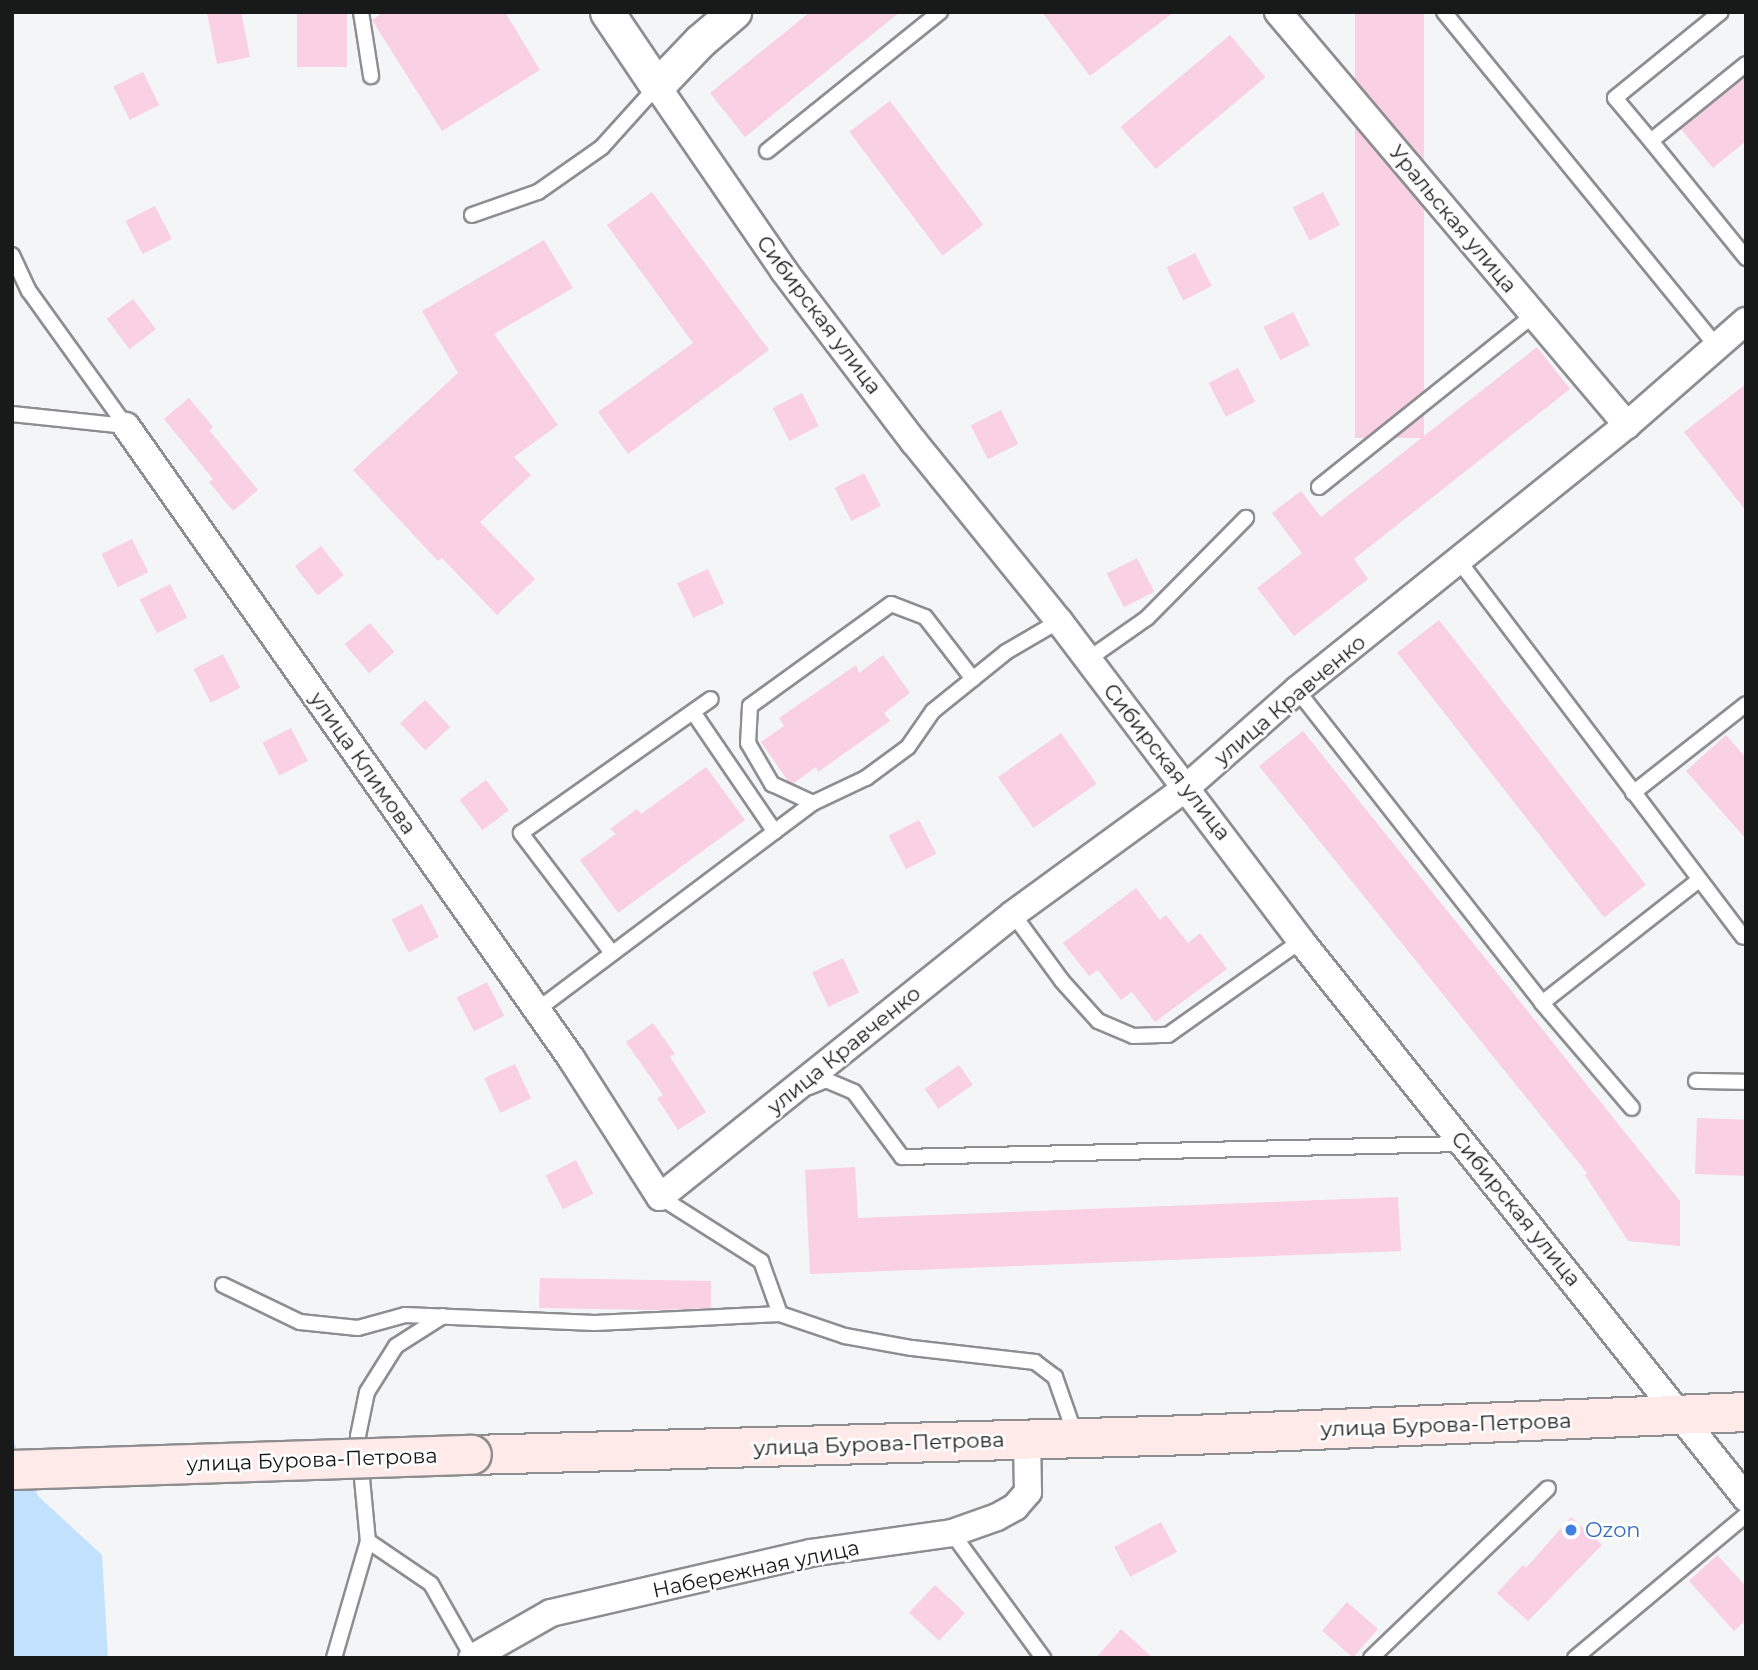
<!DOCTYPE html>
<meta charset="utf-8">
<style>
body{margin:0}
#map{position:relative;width:1758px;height:1670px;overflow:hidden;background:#f4f5f7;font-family:Montserrat,sans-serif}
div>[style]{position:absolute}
.water>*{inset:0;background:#c1e1fd}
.building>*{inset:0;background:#f9d0e4;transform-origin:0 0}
.roads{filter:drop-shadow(2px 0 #8e8e91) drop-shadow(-2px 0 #8e8e91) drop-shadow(0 2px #8e8e91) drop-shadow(0 -2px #8e8e91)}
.service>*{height:14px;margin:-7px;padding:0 7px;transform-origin:7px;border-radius:7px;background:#fff}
.minor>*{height:26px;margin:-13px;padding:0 13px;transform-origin:13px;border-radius:13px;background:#fff}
.tertiary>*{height:33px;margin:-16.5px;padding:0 16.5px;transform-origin:16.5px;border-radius:16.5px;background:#fff}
.secondary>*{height:38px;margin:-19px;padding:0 19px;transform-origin:19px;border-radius:19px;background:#feeae9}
.bridges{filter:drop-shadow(2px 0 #8e8e91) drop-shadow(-2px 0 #8e8e91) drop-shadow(0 2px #8e8e91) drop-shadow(0 -2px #8e8e91)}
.secondary-bridge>*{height:38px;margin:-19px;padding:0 19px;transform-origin:19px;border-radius:19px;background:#feeae9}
.dots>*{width:19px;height:19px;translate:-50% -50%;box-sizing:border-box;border:4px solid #fff;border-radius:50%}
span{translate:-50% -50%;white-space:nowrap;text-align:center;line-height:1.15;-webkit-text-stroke:5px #fff;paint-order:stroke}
.street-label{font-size:21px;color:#181919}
.shop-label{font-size:21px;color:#366cbe}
.left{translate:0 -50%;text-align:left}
.frame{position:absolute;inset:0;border:14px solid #181919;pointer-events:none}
</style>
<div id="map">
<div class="water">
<div style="clip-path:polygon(12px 1438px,38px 1496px,102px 1555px,108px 1658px,12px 1658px)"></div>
</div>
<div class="building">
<div style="clip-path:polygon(207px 12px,241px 12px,250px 57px,217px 64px)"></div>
<div style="left:297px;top:12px;width:50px;height:55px"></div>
<div style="clip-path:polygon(384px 12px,505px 12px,540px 70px,442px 131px,372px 20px)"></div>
<div style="clip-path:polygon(810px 12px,900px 12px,745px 137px,710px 93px)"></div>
<div style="clip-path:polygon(1042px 12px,1174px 12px,1090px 76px)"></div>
<div style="left:1355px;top:12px;width:69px;height:426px"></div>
<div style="left:1230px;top:35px;width:55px;height:143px;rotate:50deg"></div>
<div style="left:143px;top:72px;width:37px;height:33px;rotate:64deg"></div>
<div style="clip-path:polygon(1746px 77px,1746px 141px,1713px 168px,1681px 129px)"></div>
<div style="left:890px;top:101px;width:155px;height:51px;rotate:53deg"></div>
<div style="clip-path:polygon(652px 192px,769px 350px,628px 454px,598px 412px,693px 343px,607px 225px)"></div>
<div style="left:1323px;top:192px;width:37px;height:34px;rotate:63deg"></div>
<div style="left:155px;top:206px;width:37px;height:33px;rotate:63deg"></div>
<div style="clip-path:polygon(544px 240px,573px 288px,494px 334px,558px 425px,514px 457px,531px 475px,480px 522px,535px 579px,497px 615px,442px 558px,438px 561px,353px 470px,458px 373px,422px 311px)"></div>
<div style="left:1195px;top:253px;width:37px;height:32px;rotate:63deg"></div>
<div style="left:133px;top:299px;width:38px;height:33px;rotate:53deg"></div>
<div style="left:1293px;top:312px;width:37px;height:33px;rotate:63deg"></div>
<div style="clip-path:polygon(1537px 347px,1570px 389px,1354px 559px,1368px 579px,1294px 636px,1257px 588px,1302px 553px,1272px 513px,1301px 491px,1321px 517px)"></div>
<div style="left:1238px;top:368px;width:38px;height:33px;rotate:63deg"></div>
<div style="clip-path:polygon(1746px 384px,1746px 511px,1684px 432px)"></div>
<div style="left:802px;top:393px;width:37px;height:33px;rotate:63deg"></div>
<div style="clip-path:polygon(189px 398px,213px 427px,209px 430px,258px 490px,233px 511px,209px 482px,213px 479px,164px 419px)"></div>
<div style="left:1001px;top:410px;width:38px;height:34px;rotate:63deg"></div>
<div style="left:864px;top:473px;width:37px;height:33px;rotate:63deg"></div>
<div style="left:132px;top:539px;width:37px;height:34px;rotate:64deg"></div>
<div style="left:321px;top:546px;width:37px;height:33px;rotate:52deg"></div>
<div style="left:1137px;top:558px;width:38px;height:34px;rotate:63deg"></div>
<div style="left:708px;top:569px;width:38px;height:34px;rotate:65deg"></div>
<div style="left:170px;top:584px;width:38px;height:34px;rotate:63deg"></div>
<div style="left:1439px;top:620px;width:336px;height:53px;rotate:52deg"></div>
<div style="left:370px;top:623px;width:38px;height:33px;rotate:50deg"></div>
<div style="left:223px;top:654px;width:38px;height:33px;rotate:63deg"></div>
<div style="clip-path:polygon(883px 655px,910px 693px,884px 713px,890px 721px,818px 772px,816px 767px,794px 783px,788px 781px,761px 742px,784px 726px,779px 718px,856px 665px,859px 673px)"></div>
<div style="left:425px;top:700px;width:37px;height:34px;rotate:47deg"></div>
<div style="left:291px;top:728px;width:37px;height:32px;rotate:63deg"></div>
<div style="clip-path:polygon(1303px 731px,1680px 1201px,1680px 1246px,1628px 1241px,1585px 1175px,1587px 1173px,1259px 766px)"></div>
<div style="left:1061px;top:733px;width:62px;height:77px;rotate:55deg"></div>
<div style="clip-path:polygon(1726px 735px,1746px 758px,1746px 839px,1686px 771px)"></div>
<div style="clip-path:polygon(706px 767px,745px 820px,618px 913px,580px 860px,616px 834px,610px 829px,637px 809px,641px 814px)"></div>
<div style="left:486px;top:780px;width:38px;height:33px;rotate:53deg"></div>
<div style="left:919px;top:820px;width:38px;height:34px;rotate:63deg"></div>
<div style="clip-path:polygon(1136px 888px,1160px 920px,1166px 915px,1188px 943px,1200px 933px,1227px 969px,1155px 1022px,1132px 992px,1121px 1000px,1098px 970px,1089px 976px,1063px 943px)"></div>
<div style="left:422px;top:904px;width:37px;height:34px;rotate:63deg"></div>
<div style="left:843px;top:958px;width:38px;height:34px;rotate:65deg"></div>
<div style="left:487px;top:982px;width:38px;height:34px;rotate:63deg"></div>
<div style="clip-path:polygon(653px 1023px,675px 1054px,670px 1057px,706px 1112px,678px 1130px,657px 1098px,663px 1095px,626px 1042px)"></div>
<div style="left:515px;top:1064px;width:38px;height:34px;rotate:65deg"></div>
<div style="left:959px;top:1065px;width:24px;height:42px;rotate:55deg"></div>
<div style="left:1697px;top:1118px;width:49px;height:56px;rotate:2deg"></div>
<div style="left:576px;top:1160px;width:38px;height:34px;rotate:63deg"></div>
<div style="clip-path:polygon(855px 1167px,858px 1218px,1398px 1197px,1401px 1251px,810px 1274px,805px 1170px)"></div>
<div style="clip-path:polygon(540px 1278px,711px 1281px,711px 1308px,656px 1310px,539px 1308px)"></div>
<div style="clip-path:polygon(1571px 1517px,1602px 1545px,1528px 1621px,1497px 1593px,1523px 1565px,1526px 1568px)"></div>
<div style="left:1161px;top:1522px;width:34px;height:53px;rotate:62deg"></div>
<div style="clip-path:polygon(1717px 1555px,1746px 1586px,1746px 1620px,1734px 1631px,1689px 1581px)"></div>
<div style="left:935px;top:1585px;width:41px;height:38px;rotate:43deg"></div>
<div style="left:1347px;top:1602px;width:41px;height:38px;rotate:41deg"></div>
<div style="clip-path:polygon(1121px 1629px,1153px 1658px,1096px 1658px)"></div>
</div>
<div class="roads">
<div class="service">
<div style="left:361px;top:12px;width:65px;rotate:81.1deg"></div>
<div style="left:1444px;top:12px;width:431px;rotate:50.8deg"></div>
<div style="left:1746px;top:64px;width:122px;rotate:141deg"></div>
<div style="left:1651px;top:141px;width:151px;rotate:50.9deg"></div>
<div style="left:1651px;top:141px;width:56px;rotate:-129.9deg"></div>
<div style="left:1615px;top:98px;width:136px;rotate:-39.1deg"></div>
<div style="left:767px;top:151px;width:222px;rotate:-38.8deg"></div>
<div style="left:472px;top:215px;width:70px;rotate:-19.2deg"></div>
<div style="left:538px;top:192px;width:78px;rotate:-35.1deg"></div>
<div style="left:602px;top:147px;width:82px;rotate:-48deg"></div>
<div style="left:12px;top:255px;width:40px;rotate:65deg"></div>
<div style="left:29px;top:291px;width:166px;rotate:54.3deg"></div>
<div style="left:12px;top:414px;width:115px;rotate:6deg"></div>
<div style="left:1319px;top:487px;width:275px;rotate:-38.7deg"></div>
<div style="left:1459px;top:561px;width:471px;rotate:52.9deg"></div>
<div style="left:1087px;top:660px;width:73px;rotate:-35deg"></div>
<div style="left:1147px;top:618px;width:141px;rotate:-45.3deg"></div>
<div style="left:973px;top:679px;width:78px;rotate:-127.7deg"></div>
<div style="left:925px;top:617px;width:36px;rotate:-159deg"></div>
<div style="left:891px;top:604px;width:174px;rotate:144.1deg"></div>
<div style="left:750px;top:706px;width:37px;rotate:93deg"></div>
<div style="left:748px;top:743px;width:48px;rotate:59.7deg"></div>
<div style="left:772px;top:784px;width:45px;rotate:24.9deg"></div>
<div style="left:813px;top:803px;width:59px;rotate:-25.3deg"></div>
<div style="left:866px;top:778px;width:52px;rotate:-36.4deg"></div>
<div style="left:908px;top:747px;width:44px;rotate:-55.2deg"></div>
<div style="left:933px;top:711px;width:94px;rotate:-38.9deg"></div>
<div style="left:1006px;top:652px;width:61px;rotate:-30.3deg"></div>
<div style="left:1297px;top:690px;width:397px;rotate:51.9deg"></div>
<div style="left:1542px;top:1003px;width:199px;rotate:-38.1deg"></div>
<div style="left:693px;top:712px;width:145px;rotate:55.7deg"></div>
<div style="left:1633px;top:793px;width:144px;rotate:-38.2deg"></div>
<div style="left:1013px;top:914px;width:83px;rotate:53.8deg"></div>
<div style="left:1062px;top:981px;width:54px;rotate:48deg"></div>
<div style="left:1098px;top:1021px;width:38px;rotate:23deg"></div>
<div style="left:1133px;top:1036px;width:35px;rotate:-2deg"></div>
<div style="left:1168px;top:1035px;width:163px;rotate:-35.3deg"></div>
<div style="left:612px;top:953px;width:151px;rotate:-127.2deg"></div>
<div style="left:521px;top:833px;width:232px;rotate:-35.2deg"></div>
<div style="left:1542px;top:1003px;width:138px;rotate:49.4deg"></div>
<div style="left:537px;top:1010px;width:345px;rotate:-36.9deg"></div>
<div style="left:1696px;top:1081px;width:50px;rotate:1.1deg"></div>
<div style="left:809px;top:1087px;width:18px;rotate:-22deg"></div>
<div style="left:826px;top:1080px;width:30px;rotate:23deg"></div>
<div style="left:854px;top:1092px;width:81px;rotate:53.6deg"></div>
<div style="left:902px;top:1157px;width:562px;rotate:-1.33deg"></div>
<div style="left:660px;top:1197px;width:120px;rotate:32.4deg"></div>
<div style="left:761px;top:1261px;width:56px;rotate:70.3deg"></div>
<div style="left:780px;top:1314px;width:69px;rotate:18.7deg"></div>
<div style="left:845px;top:1336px;width:68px;rotate:10.2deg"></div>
<div style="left:912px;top:1348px;width:124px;rotate:6.5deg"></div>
<div style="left:1035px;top:1362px;width:25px;rotate:37deg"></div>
<div style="left:1055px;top:1377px;width:64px;rotate:70.7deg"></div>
<div style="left:223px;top:1285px;width:85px;rotate:25.7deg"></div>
<div style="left:300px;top:1322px;width:58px;rotate:5.9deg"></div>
<div style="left:358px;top:1328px;width:49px;rotate:-15.5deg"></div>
<div style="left:405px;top:1315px;width:190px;rotate:2.4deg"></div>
<div style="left:595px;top:1323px;width:185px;rotate:-2.8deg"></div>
<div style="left:443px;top:1316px;width:56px;rotate:147.4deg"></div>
<div style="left:396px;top:1346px;width:54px;rotate:122.2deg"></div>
<div style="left:367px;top:1392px;width:45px;rotate:101.6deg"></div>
<div style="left:358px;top:1436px;width:105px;rotate:84.6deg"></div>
<div style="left:368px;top:1541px;width:76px;rotate:34.3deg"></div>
<div style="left:431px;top:1584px;width:85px;rotate:60.4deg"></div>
<div style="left:952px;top:1533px;width:155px;rotate:53.9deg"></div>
<div style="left:334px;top:1658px;width:122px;rotate:-73.8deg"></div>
<div style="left:1371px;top:1658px;width:245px;rotate:-43.8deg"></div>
<div style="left:1575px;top:1658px;width:223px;rotate:-39.9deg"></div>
</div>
<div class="minor">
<div style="left:1278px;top:12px;width:541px;rotate:49.8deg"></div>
<div style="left:657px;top:86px;width:224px;rotate:55.5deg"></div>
<div style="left:784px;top:271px;width:215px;rotate:52.8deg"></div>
<div style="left:914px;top:442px;width:230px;rotate:51deg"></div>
<div style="left:1059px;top:621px;width:401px;rotate:52.9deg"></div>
<div style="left:1301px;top:941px;width:713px;rotate:51.38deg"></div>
<div style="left:126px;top:426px;width:773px;rotate:54.85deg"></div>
<div style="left:571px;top:1058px;width:165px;rotate:57.4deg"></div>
<div style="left:660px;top:1197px;width:452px;rotate:-38.7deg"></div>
<div style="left:1013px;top:914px;width:215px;rotate:-36.1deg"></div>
<div style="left:1187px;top:787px;width:147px;rotate:-41.4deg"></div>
<div style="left:1297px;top:690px;width:423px;rotate:-38.8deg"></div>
<div style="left:1627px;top:425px;width:158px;rotate:-41.2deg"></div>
<div style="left:472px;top:1658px;width:91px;rotate:-29.7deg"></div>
<div style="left:551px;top:1613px;width:266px;rotate:-13deg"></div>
<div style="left:810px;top:1553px;width:143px;rotate:-8deg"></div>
<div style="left:952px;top:1533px;width:48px;rotate:-19.6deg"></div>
<div style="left:997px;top:1517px;width:21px;rotate:-29deg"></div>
<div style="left:1015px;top:1507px;width:20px;rotate:-49deg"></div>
<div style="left:1028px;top:1492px;width:52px;rotate:-91.1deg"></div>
</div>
<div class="tertiary">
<div style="left:607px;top:12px;width:89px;rotate:56deg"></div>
<div style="left:657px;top:86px;width:62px;rotate:-46.3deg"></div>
<div style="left:700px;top:41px;width:45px;rotate:-40.5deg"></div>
</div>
<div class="secondary">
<div style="left:472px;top:1455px;width:719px;rotate:-1.59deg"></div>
<div style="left:1191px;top:1435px;width:555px;rotate:-2.37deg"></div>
</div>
</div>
<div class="bridges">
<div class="secondary-bridge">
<div style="left:12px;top:1470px;width:460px;rotate:-1.9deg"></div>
</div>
</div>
<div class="dots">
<div style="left:1571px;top:1530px;background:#3f7fe0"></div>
</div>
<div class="street-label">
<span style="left:1453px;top:219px;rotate:50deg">Уральская улица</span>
<span style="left:819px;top:315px;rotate:53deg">Сибирская улица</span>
<span style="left:1290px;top:700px;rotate:-40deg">улица Кравченко</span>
<span style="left:1167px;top:762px;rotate:52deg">Сибирская улица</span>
<span style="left:363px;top:763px;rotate:55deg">улица Климова</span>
<span style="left:844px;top:1050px;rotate:-39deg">улица Кравченко</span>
<span style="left:1516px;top:1209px;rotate:51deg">Сибирская улица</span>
<span style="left:1446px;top:1425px;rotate:-2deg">улица Бурова-Петрова</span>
<span style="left:879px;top:1444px;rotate:-2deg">улица Бурова-Петрова</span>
<span style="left:312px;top:1460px;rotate:-2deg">улица Бурова-Петрова</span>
<span style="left:756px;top:1569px;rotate:-12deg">Набережная улица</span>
</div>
<div class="shop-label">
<span class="left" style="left:1585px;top:1530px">Ozon</span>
</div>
<div class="frame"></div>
</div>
